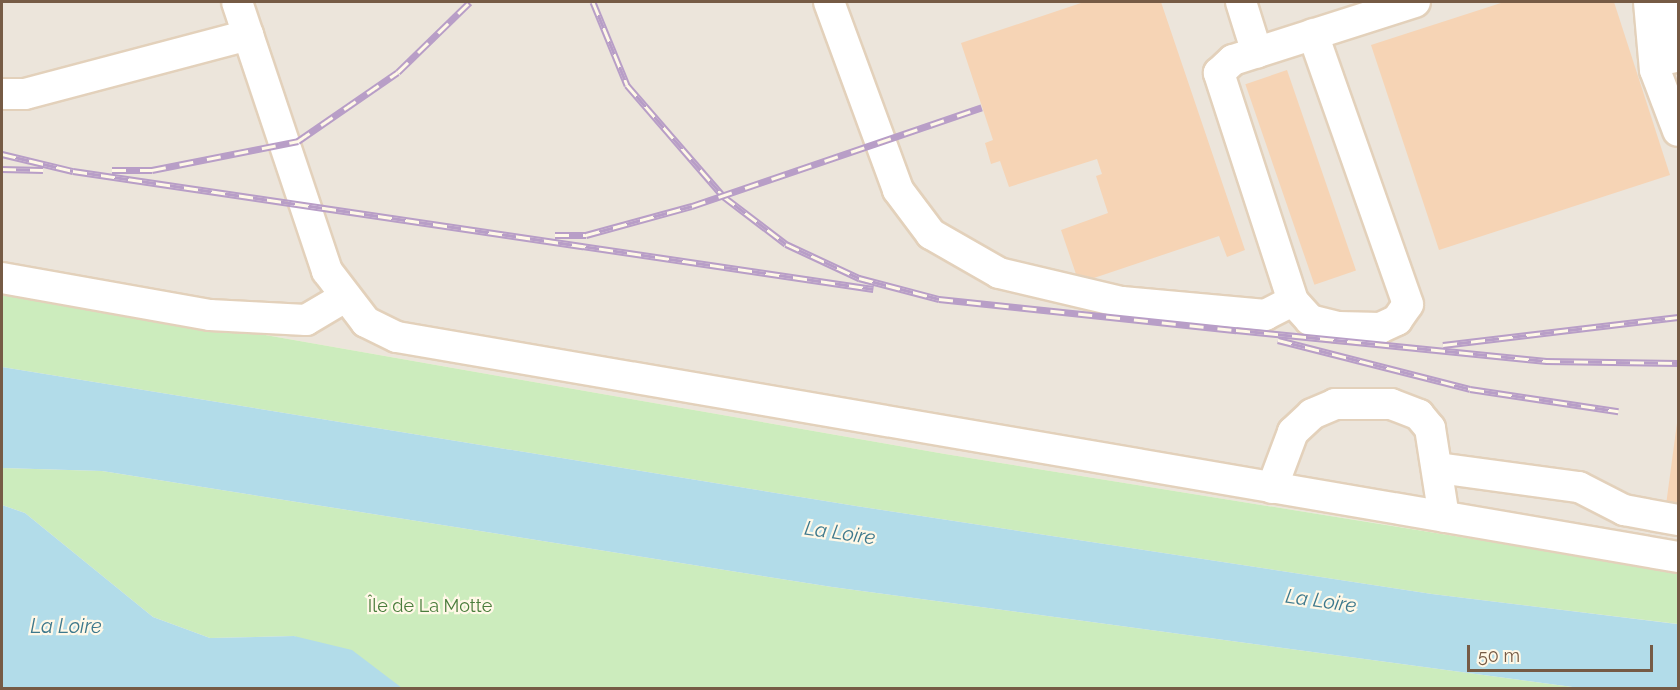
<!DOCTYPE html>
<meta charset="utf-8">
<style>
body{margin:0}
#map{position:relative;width:1680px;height:690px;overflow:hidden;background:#fef5df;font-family:Raleway,sans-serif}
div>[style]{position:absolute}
.industrial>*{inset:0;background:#ece5db}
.green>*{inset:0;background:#ccecbd}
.water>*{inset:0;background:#b2dce9}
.building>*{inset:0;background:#f6d4b5;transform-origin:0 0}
.roads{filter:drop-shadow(2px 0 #e3d1bb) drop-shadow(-2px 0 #e3d1bb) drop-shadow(0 2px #e3d1bb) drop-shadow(0 -2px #e3d1bb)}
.minor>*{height:30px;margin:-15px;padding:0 15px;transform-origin:15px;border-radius:15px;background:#fff}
.rail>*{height:7px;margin-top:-3.5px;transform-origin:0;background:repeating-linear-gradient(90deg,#fff8e7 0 14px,#b89ec7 0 28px);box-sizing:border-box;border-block:2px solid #b89ec7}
span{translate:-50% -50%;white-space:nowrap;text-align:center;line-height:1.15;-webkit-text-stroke:4.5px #fff8e7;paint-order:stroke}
.park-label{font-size:18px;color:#4a7d3c}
.water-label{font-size:20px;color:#3d788c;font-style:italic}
.frame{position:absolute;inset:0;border:3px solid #765b45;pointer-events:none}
.scale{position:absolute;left:1467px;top:645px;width:186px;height:27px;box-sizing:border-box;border:3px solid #765b45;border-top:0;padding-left:8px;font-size:18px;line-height:21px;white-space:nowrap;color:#765b45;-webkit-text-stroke:4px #fff8e7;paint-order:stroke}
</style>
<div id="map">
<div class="industrial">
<div style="clip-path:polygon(2px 2px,1678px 2px,1678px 572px,945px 454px,2px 289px)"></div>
</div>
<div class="green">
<div style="clip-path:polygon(2px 289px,945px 454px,1678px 572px,1678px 624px,1432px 594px,856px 506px,2px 367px)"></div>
<div style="clip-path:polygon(2px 468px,102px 471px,832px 587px,1580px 688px,402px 688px,294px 636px,210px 638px,153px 617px,25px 513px,2px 505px)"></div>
</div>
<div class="water">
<div style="clip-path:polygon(2px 367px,856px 506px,1432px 594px,1677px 624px,1678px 688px,1580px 688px,832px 587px,102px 471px,2px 468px)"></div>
<div style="clip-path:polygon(2px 505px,25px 513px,153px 617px,210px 638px,294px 636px,352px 650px,402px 688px,2px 688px)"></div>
</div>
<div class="building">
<div style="clip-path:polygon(1084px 2px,1161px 2px,1245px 250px,1227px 257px,1219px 236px,1079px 283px,1061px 230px,1108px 213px,1096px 176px,1102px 174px,1097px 159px,1009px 187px,1000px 161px,991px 164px,985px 143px,993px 140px,961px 43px)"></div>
<div style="clip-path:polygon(1504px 2px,1614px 2px,1670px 175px,1439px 250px,1371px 45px)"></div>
<div style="left:1287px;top:70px;width:212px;height:44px;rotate:71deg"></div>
<div style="clip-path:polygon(1677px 423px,1678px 423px,1678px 507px,1666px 505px)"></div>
</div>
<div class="roads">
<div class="minor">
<div style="left:237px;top:2px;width:284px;rotate:71.5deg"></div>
<div style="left:327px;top:271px;width:64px;rotate:52.6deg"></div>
<div style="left:366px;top:322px;width:34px;rotate:26deg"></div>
<div style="left:397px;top:337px;width:1300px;rotate:9.74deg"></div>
<div style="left:829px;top:2px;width:200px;rotate:69.8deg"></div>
<div style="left:898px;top:190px;width:55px;rotate:53.1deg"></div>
<div style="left:931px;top:234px;width:78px;rotate:29.8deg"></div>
<div style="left:999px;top:273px;width:126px;rotate:13.3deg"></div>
<div style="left:1122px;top:302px;width:144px;rotate:5.2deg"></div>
<div style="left:1265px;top:315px;width:31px;rotate:-27deg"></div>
<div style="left:1293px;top:301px;width:240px;rotate:-108deg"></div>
<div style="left:1219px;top:73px;width:19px;rotate:-43deg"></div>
<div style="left:1233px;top:60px;width:191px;rotate:-17.7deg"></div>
<div style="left:1241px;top:2px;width:53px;rotate:72.6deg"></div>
<div style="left:1649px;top:2px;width:68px;rotate:85deg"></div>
<div style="left:1655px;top:70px;width:65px;rotate:69.3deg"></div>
<div style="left:1672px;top:58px;width:56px;rotate:-90deg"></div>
<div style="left:2px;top:94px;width:23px"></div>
<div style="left:25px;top:94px;width:231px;rotate:-14.8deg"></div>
<div style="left:2px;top:278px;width:211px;rotate:10.1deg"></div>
<div style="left:210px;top:315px;width:96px;rotate:3deg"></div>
<div style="left:306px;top:320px;width:43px;rotate:-30.7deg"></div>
<div style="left:1293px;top:301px;width:25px;rotate:48deg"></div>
<div style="left:1310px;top:320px;width:29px;rotate:14deg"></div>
<div style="left:1338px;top:327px;width:42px;rotate:1.4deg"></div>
<div style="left:1380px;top:328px;width:19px;rotate:-25deg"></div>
<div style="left:1397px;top:320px;width:19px;rotate:-55deg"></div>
<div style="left:1408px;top:304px;width:286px;rotate:-109.4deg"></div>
<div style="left:1438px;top:468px;width:142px;rotate:7.7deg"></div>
<div style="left:1579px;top:487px;width:51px;rotate:27.1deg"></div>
<div style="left:1624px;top:510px;width:55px;rotate:10.5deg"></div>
<div style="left:1272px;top:488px;width:60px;rotate:-69.4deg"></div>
<div style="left:1293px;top:432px;width:26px;rotate:-43deg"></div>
<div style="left:1312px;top:414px;width:25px;rotate:-23deg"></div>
<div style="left:1335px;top:404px;width:56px"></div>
<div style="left:1391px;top:404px;width:30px;rotate:21deg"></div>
<div style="left:1419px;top:415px;width:17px;rotate:50deg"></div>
<div style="left:1430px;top:428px;width:90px;rotate:81.1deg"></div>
</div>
</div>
<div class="rail">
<div style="left:593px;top:2px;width:90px;rotate:67.7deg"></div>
<div style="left:627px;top:85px;width:147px;rotate:49.1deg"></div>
<div style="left:723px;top:196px;width:79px;rotate:37.3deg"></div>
<div style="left:786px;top:244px;width:81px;rotate:25deg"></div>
<div style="left:859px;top:278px;width:83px;rotate:14.7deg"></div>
<div style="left:939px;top:299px;width:299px;rotate:6deg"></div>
<div style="left:1236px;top:330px;width:312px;rotate:5.7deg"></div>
<div style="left:1546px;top:361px;width:132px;rotate:0.9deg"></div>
<div style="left:2px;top:154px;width:73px;rotate:13.5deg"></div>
<div style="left:73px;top:171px;width:809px;rotate:8.39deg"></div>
<div style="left:2px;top:169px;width:41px;rotate:1.4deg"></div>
<div style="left:112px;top:170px;width:40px"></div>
<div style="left:152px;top:170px;width:149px;rotate:-11.2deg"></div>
<div style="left:298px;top:141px;width:121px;rotate:-34.6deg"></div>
<div style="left:398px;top:72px;width:100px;rotate:-44.2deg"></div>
<div style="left:555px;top:235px;width:31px"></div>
<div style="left:586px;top:235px;width:110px;rotate:-15.3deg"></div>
<div style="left:692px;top:206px;width:306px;rotate:-18.8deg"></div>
<div style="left:1278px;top:340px;width:198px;rotate:14.3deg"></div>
<div style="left:1470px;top:389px;width:150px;rotate:8.5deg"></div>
<div style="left:1443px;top:345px;width:237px;rotate:-6.8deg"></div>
</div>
<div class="park-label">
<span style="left:430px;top:606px">Île de La Motte</span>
</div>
<div class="water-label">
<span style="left:840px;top:533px;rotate:8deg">La Loire</span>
<span style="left:1321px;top:601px;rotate:8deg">La Loire</span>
<span style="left:66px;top:626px">La Loire</span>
</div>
<div class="frame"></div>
<div class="scale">50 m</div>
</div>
